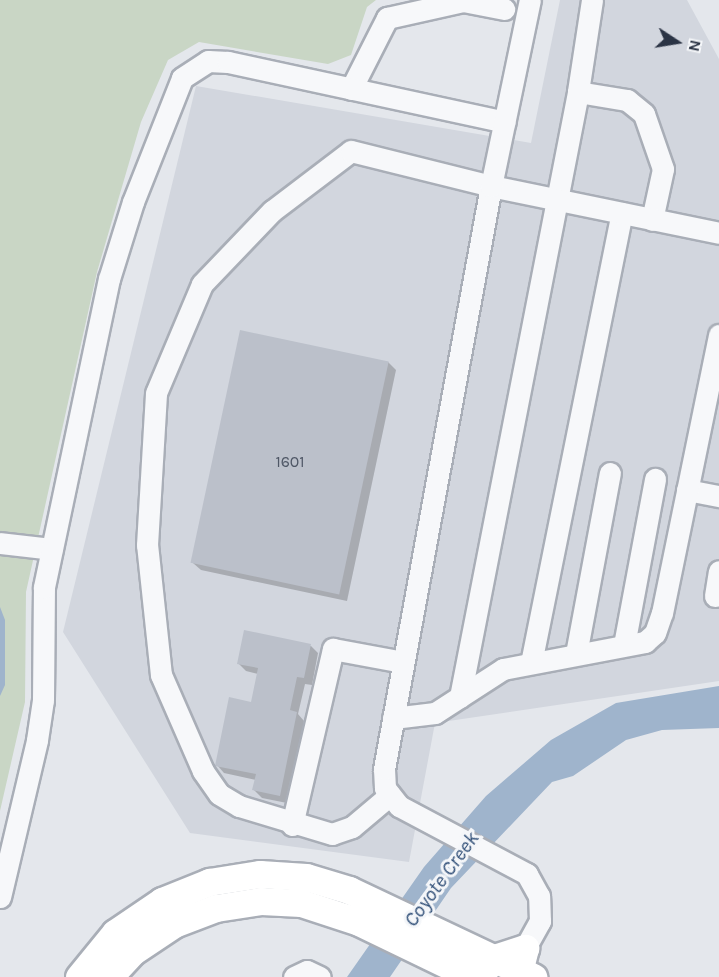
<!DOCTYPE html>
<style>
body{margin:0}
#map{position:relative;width:719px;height:977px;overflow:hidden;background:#e4e7ec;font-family:Karla,sans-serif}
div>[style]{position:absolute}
.built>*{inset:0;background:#d2d6de}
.green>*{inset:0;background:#c9d6c5}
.water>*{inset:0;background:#9fb4cc}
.shadow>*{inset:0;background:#0003}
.building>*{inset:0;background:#bbc0ca;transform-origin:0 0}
.roads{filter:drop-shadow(2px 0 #a9aeb7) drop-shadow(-2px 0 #a9aeb7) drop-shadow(0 2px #a9aeb7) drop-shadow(0 -2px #a9aeb7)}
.minor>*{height:21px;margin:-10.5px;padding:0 10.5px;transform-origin:10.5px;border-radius:10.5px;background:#f7f8fa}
.major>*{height:27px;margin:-13.5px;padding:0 13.5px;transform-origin:13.5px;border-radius:13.5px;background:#fff}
span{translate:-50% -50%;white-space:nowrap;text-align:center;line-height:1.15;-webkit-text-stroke:6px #f4f6f9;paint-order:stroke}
.number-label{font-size:16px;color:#4f5766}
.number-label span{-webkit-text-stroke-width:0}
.water-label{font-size:21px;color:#34527a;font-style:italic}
.north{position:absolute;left:647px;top:12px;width:60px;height:60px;-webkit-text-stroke:4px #f4f6f9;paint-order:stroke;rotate:102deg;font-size:16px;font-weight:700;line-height:24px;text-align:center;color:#2b3445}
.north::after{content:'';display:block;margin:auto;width:21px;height:27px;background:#2b3445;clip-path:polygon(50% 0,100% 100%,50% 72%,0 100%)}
</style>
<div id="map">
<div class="built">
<div style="clip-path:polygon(560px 0,687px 0,719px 59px,719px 681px,435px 723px,409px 862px,190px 833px,63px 632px,196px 86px,531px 143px)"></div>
</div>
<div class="green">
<div style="clip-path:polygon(0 0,376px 0,367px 7px,351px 55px,328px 64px,199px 42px,168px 60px,141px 122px,97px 272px,26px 592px,25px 702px,0 811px)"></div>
</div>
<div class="water">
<div style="clip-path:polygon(0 607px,5px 620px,5px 685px,0 696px)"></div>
<div style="clip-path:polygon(719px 686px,719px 728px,662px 730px,626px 740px,573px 776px,552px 782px,451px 888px,390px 977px,347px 977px,424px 867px,486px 796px,551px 740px,616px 703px)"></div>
</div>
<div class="shadow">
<div style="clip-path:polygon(388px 362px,396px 370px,347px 601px,201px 570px,193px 563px)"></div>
<div style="clip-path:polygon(311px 646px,318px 653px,312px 685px,305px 684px,298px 714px,304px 721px,287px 803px,262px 798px,254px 790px,256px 780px,224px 773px,217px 765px,252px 704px,258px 674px,246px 671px,238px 663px)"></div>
</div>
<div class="building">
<div style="left:240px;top:330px;width:152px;height:238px;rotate:12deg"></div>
<div style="clip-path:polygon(244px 630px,311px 644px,304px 678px,297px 677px,290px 710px,297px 712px,280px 796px,252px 790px,256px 774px,215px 766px,229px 697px,251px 702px,258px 668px,237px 664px)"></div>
</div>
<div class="roads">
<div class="minor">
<div style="left:592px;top:0;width:93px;rotate:98.7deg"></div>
<div style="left:578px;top:92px;width:50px;rotate:9.3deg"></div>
<div style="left:627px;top:100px;width:22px;rotate:39deg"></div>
<div style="left:644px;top:114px;width:58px;rotate:70.9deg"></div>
<div style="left:663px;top:169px;width:52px;rotate:102.2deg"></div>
<div style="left:351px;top:89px;width:80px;rotate:-63.1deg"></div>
<div style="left:387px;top:18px;width:78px;rotate:-12.6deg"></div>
<div style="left:463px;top:1px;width:42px;rotate:11deg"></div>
<div style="left:687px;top:490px;width:33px;rotate:11deg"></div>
<div style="left:0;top:543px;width:52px;rotate:6.6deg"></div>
<div style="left:715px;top:596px;width:25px;rotate:-81deg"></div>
<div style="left:624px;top:645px;width:169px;rotate:-79.4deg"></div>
<div style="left:576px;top:654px;width:184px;rotate:-79.4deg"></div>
<div style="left:531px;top:663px;width:459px;rotate:-78.6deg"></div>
<div style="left:460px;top:697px;width:616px;rotate:-78.96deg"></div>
<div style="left:393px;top:718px;width:42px;rotate:-6.8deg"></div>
<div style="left:435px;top:713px;width:81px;rotate:-32.9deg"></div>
<div style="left:503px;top:669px;width:145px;rotate:-10.8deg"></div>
<div style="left:645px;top:642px;width:13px;rotate:-42deg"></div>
<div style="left:655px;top:633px;width:21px;rotate:-71deg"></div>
<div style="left:662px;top:613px;width:284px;rotate:-78.4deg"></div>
<div style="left:390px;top:795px;width:50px;rotate:139.9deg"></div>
<div style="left:352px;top:827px;width:21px;rotate:161deg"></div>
<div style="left:332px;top:834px;width:97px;rotate:-163.2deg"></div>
<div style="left:239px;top:806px;width:23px;rotate:-149deg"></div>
<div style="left:219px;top:794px;width:28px;rotate:-125deg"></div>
<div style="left:203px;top:771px;width:105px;rotate:-113.6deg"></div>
<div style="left:161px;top:675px;width:131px;rotate:-96.1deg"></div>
<div style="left:147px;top:545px;width:152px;rotate:-86.6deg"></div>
<div style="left:156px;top:393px;width:118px;rotate:-67.1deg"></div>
<div style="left:202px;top:284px;width:101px;rotate:-46.2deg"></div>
<div style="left:272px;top:211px;width:99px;rotate:-37.2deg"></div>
<div style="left:351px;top:151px;width:144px;rotate:14deg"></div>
<div style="left:491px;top:186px;width:233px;rotate:11.6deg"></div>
<div style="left:292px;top:825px;width:181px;rotate:-76.9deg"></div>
<div style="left:333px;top:649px;width:71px;rotate:10.5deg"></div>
<div style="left:0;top:897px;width:161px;rotate:-76.7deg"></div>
<div style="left:37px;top:740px;width:40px;rotate:-81.5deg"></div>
<div style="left:43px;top:700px;width:113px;rotate:-89.5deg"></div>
<div style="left:44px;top:587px;width:315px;rotate:-78.1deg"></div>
<div style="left:109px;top:279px;width:81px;rotate:-72.7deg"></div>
<div style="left:133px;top:202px;width:133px;rotate:-68.4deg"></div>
<div style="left:182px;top:78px;width:31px;rotate:-33deg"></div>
<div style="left:208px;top:61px;width:20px;rotate:3deg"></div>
<div style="left:228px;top:62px;width:283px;rotate:12.2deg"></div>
<div style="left:525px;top:948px;width:31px;rotate:-61deg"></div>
<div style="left:540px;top:921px;width:25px;rotate:-92deg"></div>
<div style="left:539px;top:896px;width:25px;rotate:-119deg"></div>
<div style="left:527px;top:874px;width:145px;rotate:-152deg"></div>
<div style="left:399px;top:806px;width:23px;rotate:-128deg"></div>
<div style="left:385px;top:788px;width:19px;rotate:-93deg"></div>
<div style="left:384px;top:769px;width:593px;rotate:-79.6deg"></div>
<div style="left:491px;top:186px;width:190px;rotate:-78.2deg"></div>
<div style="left:294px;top:977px;width:14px;rotate:-25deg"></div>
<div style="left:307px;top:971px;width:14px;rotate:25deg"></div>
</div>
<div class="major">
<div style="left:488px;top:966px;width:10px;rotate:-53deg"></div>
<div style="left:494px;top:958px;width:33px;rotate:-18deg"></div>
<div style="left:525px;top:948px;width:30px;rotate:104deg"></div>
<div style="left:79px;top:977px;width:57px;rotate:-50.7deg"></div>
<div style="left:115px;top:933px;width:57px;rotate:-34.2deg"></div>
<div style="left:162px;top:901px;width:51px;rotate:-22deg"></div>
<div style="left:209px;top:882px;width:52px;rotate:-8.9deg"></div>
<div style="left:260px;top:874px;width:46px;rotate:3.7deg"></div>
<div style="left:306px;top:877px;width:45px;rotate:16.8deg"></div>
<div style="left:349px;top:890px;width:204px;rotate:25.3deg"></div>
<div style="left:109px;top:977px;width:34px;rotate:-47deg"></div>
<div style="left:132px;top:952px;width:50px;rotate:-33.7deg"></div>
<div style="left:174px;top:924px;width:45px;rotate:-20.9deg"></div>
<div style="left:216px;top:908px;width:46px;rotate:-8.8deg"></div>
<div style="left:261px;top:901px;width:40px;rotate:2.9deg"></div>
<div style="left:301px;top:903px;width:61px;rotate:18.1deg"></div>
<div style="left:359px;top:922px;width:127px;rotate:25.8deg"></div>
</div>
</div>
<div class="number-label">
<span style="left:290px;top:462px">1601</span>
</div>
<div class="water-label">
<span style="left:441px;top:879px;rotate:-54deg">Coyote Creek</span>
</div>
<div class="north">N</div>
</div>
